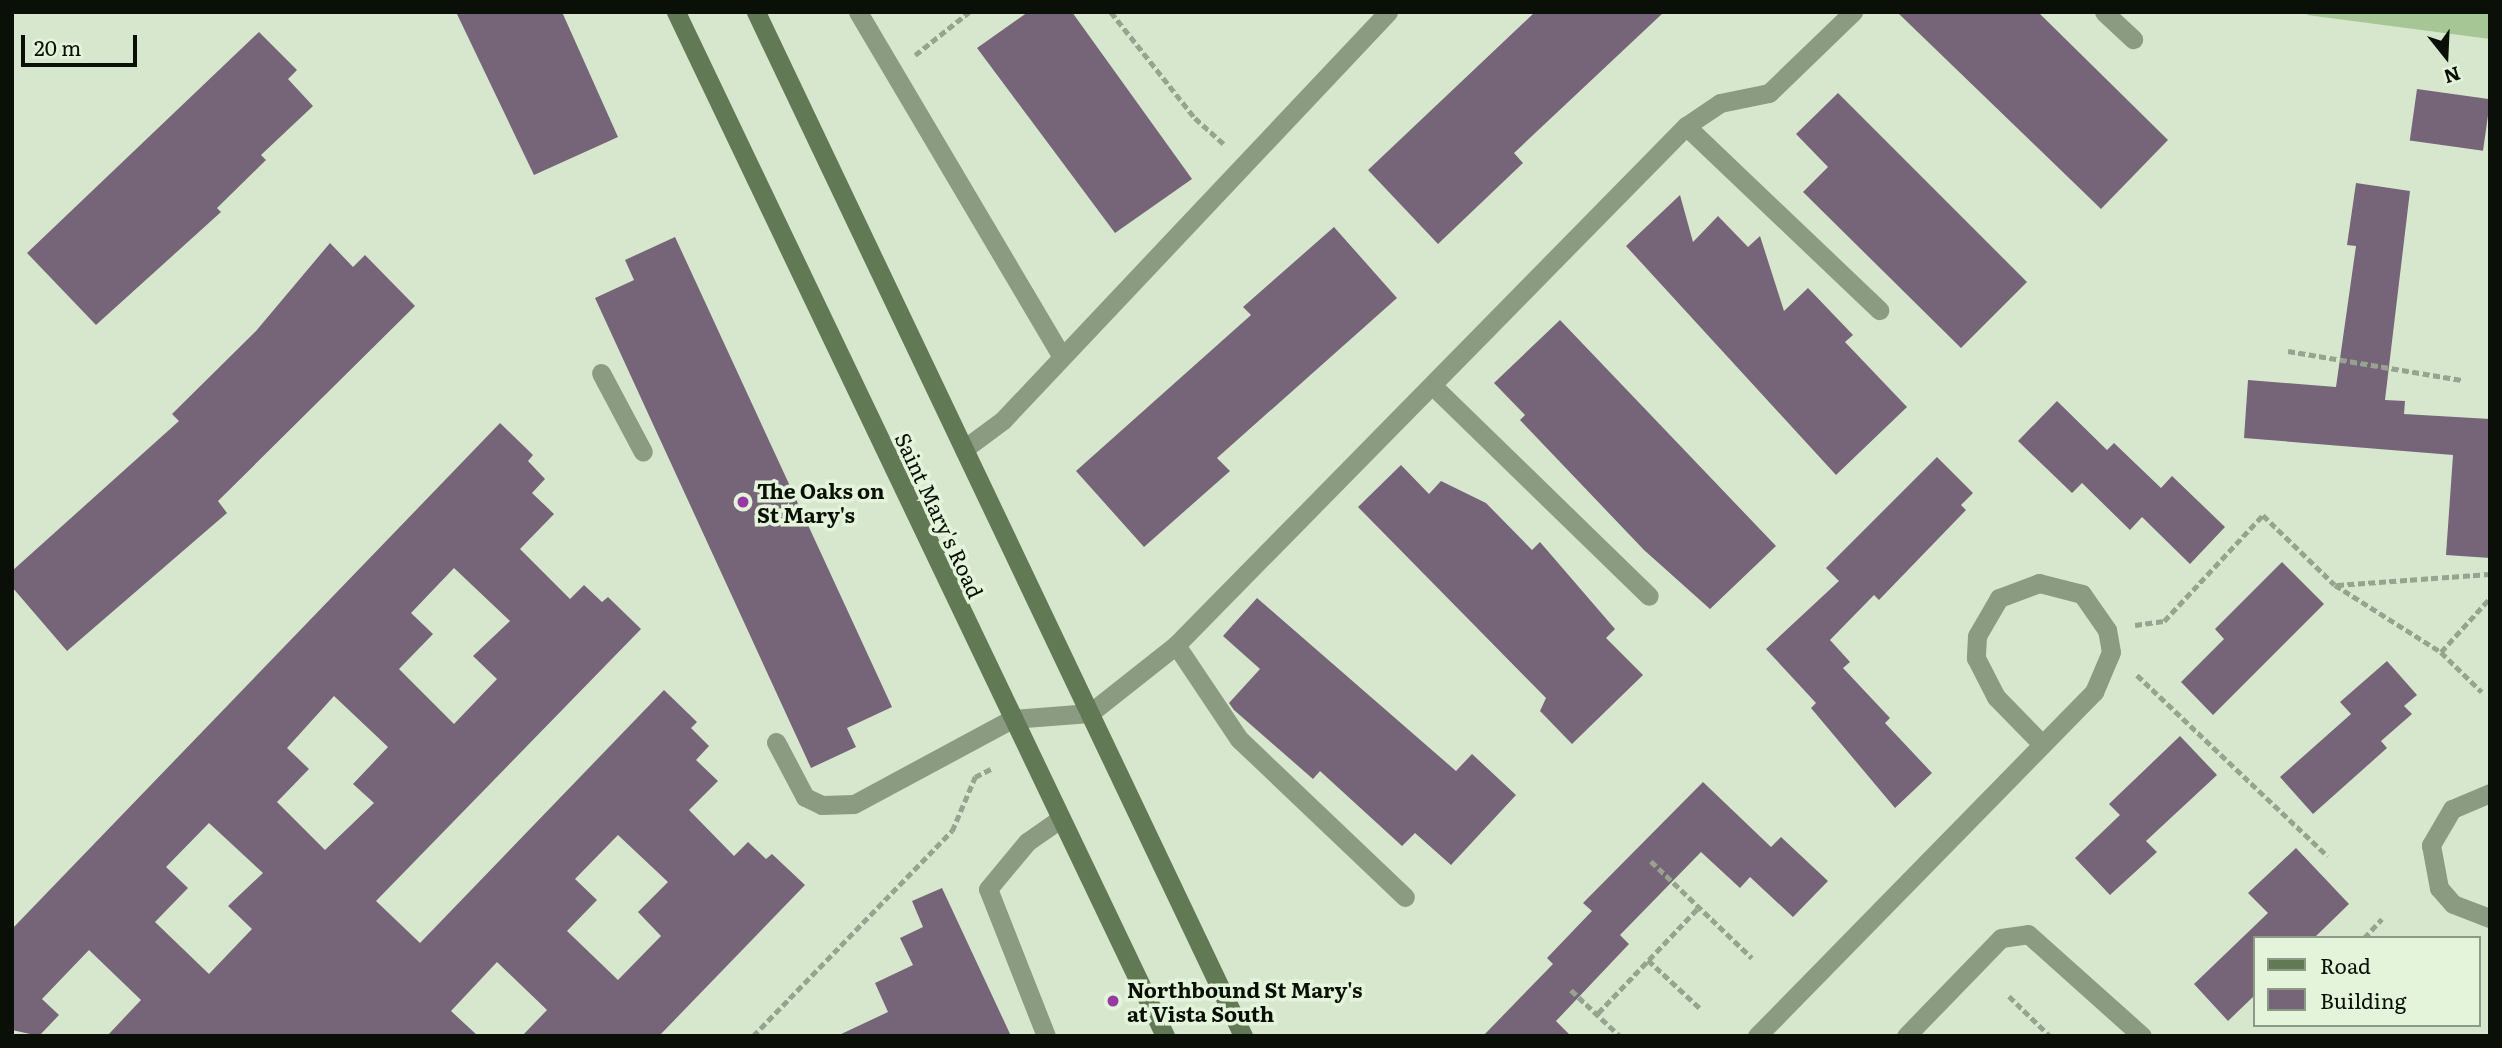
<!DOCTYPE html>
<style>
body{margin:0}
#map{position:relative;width:2502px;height:1048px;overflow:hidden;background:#d7e7ce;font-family:Literata,serif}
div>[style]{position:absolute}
.green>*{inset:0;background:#a7c696}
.building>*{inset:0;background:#766578;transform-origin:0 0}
.path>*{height:4.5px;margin-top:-2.25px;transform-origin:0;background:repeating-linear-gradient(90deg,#96a38f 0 7px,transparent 0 10.5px)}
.service>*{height:19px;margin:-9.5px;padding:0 9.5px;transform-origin:9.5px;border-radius:9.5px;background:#8b9b82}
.secondary>*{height:19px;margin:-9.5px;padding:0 9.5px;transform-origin:9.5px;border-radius:9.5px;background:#627955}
.dots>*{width:19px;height:19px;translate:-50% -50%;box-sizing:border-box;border:4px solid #e4f4db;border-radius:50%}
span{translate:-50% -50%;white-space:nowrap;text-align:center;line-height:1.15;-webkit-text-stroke:7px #e4f4db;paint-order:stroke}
.poi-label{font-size:21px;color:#0a0f07;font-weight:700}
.left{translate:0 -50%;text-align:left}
.street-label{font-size:21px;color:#0a0f07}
.frame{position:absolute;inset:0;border:14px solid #0a0f07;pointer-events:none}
.legend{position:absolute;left:2253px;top:936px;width:228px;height:91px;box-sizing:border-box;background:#e4f4db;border:2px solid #8d9886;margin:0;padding:9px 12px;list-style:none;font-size:21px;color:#0a0f07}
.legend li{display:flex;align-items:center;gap:14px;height:35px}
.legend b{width:35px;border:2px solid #8d9886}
.north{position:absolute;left:2411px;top:21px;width:70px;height:70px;-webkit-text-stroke:5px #e4f4db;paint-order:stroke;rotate:162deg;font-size:19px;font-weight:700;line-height:28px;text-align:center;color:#0a0f07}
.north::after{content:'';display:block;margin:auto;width:24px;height:32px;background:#0a0f07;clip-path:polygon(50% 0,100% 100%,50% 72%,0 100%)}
.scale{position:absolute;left:21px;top:35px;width:116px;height:32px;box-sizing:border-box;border:4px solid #0a0f07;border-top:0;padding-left:9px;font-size:21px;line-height:24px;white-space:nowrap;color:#0a0f07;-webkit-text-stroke:5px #e4f4db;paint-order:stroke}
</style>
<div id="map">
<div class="green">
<div style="clip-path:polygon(2309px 12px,2490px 12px,2490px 39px,2307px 15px)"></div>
</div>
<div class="building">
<div style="clip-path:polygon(456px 12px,562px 12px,618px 137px,534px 175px)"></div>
<div style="clip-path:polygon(1028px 12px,1072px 12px,1192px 179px,1115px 233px,977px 48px)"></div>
<div style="clip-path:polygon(1535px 12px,1664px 12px,1514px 153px,1523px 163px,1438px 244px,1368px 170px)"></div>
<div style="clip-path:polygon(1897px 12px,2038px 12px,2168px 140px,2101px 209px)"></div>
<div style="clip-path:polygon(259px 32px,297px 70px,288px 79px,313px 106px,261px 155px,266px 160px,217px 208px,221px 212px,96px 325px,27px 253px)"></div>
<div style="left:2417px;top:89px;width:74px;height:52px;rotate:8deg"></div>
<div style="clip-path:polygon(1838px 93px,2027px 282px,1961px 348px,1803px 192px,1828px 167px,1796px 134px)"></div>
<div style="clip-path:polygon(2356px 183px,2410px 191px,2385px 400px,2405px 401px,2404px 414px,2490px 419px,2490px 558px,2446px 555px,2453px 455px,2244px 438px,2248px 380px,2336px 387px,2356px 246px,2347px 245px)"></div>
<div style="clip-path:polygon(1680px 195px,1693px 242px,1718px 216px,1748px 247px,1760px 236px,1784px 311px,1808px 288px,1853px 335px,1845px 342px,1907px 407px,1836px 475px,1626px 246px)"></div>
<div style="clip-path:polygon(1334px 227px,1397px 298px,1217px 458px,1230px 471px,1144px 547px,1076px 471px,1251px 315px,1243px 307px)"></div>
<div style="clip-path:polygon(675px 237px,892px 707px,847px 728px,856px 747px,811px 768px,595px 298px,634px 280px,625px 260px)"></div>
<div style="clip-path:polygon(330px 243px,353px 267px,365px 255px,415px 306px,218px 501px,227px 513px,67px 651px,12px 587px,12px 571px,179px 421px,172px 414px,256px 331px)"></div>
<div style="clip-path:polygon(1560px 320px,1776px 546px,1710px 609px,1644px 550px,1520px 420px,1525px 415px,1494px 383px)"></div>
<div style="clip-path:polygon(2057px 401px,2107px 450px,2114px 443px,2161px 488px,2172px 476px,2225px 527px,2190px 564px,2142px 517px,2130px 530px,2082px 483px,2072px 493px,2018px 441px)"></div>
<div style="clip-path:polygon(evenodd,500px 423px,533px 455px,528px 461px,545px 479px,532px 493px,554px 514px,520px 549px,570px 599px,584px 585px,602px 602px,608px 597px,641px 629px,376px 901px,420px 943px,664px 690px,697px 722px,691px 728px,709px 746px,696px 760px,718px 781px,689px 810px,734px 856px,748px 842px,766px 859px,772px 854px,805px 885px,659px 1036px,522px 1036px,547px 1010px,497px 962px,451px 1011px,478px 1036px,107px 1036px,141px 1000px,89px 950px,42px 999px,59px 1015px,39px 1036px,12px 1030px,12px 929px,500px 423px,454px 568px,510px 621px,473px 656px,497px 679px,454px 724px,399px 669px,433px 634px,411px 613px,454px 568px,500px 423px,334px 696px,388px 747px,353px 784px,374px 803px,325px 850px,277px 802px,309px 769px,287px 748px,334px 696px,500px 423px,209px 823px,263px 873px,228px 906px,252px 929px,209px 974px,155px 922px,188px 888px,166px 867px,209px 823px,500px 423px,618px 835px,668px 882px,638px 912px,661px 936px,618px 980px,567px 931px,597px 900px,575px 879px,618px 835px)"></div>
<div style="clip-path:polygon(1937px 457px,1973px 493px,1961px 505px,1966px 510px,1879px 600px,1874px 595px,1830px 640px,1850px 662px,1843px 668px,1890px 718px,1885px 723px,1932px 773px,1895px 808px,1811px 708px,1816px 703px,1766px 649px,1839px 581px,1826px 568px)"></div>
<div style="clip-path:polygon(1401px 465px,1429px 494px,1441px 481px,1486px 503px,1532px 550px,1540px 542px,1615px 629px,1606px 638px,1643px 675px,1572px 744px,1540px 711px,1546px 698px,1358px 507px)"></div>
<div style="clip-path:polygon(2282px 562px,2324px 604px,2213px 715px,2181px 682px,2224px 639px,2215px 629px)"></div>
<div style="clip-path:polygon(1257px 598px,1456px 771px,1472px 754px,1516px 795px,1451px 865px,1415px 833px,1402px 846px,1320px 771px,1313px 779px,1234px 710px,1229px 703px,1260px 669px,1223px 636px)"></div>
<div style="clip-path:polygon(2387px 661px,2417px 695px,2404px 706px,2412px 714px,2381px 741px,2387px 748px,2313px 814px,2280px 777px,2351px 714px,2340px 702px)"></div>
<div style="clip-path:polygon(2180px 736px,2217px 775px,2146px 841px,2157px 852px,2110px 895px,2075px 858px,2120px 815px,2109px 804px)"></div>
<div style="clip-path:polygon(1703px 782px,1771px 847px,1781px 837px,1828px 881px,1793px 917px,1750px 877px,1740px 888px,1701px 852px,1620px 935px,1629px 944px,1556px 1021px,1571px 1036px,1483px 1036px,1553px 964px,1547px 958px,1592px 911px,1583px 903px)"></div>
<div style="clip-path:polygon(2296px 848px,2349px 904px,2314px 938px,2255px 938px,2255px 995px,2228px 1021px,2194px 984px,2268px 913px,2248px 893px)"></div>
<div style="clip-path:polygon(942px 888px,1011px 1036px,837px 1036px,888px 1012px,875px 983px,913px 965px,900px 938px,923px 927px,912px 901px)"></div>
</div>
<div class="path">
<div style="left:1111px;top:12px;width:135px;rotate:51.6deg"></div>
<div style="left:1195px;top:118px;width:40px;rotate:42deg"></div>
<div style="left:915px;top:55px;width:69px;rotate:-38.5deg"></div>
<div style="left:2288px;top:351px;width:176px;rotate:9.5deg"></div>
<div style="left:2337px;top:585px;width:153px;rotate:-4.1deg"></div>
<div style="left:2135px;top:625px;width:29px;rotate:-8deg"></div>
<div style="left:2164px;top:621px;width:145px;rotate:-47deg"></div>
<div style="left:2263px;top:515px;width:100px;rotate:44.2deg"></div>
<div style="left:2335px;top:585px;width:125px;rotate:32.3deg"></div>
<div style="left:2441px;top:652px;width:57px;rotate:44.3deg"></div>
<div style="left:2441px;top:652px;width:73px;rotate:-47.8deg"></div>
<div style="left:2137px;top:675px;width:263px;rotate:43.5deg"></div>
<div style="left:1651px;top:861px;width:140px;rotate:43.8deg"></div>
<div style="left:2364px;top:938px;width:26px;rotate:-47deg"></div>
<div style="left:1648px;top:960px;width:72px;rotate:42.8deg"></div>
<div style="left:1571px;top:990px;width:67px;rotate:43.2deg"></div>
<div style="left:2009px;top:996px;width:57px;rotate:44.3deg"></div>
<div style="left:1598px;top:1013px;width:146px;rotate:-46.4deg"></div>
<div style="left:753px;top:1036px;width:286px;rotate:-45.9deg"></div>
<div style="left:952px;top:831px;width:59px;rotate:-66.9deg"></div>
<div style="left:975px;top:777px;width:18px;rotate:-27deg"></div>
</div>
<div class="service">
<div style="left:858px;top:12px;width:396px;rotate:59.4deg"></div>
<div style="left:2104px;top:12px;width:40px;rotate:43deg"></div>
<div style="left:1686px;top:126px;width:267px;rotate:43.6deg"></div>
<div style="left:601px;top:373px;width:89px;rotate:62deg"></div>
<div style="left:1435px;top:388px;width:298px;rotate:44.2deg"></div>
<div style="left:964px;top:449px;width:49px;rotate:-36.6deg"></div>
<div style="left:1003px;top:420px;width:561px;rotate:-46.66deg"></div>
<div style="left:1176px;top:645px;width:113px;rotate:56.2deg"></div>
<div style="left:1239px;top:739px;width:229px;rotate:43.6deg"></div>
<div style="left:776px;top:742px;width:62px;rotate:62.2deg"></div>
<div style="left:805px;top:797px;width:19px;rotate:25deg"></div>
<div style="left:822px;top:805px;width:32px;rotate:-2deg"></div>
<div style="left:854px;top:804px;width:179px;rotate:-28.3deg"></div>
<div style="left:1012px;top:719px;width:78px;rotate:-4.4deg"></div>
<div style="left:1090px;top:713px;width:110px;rotate:-38.3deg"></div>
<div style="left:1176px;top:645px;width:728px;rotate:-45.5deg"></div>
<div style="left:1686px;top:126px;width:41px;rotate:-34.1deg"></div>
<div style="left:1720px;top:103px;width:50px;rotate:-11.5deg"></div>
<div style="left:1769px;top:93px;width:117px;rotate:-44deg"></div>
<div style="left:2490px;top:793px;width:41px;rotate:157.2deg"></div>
<div style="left:2452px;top:809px;width:42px;rotate:120.3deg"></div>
<div style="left:2431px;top:845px;width:44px;rotate:79.5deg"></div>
<div style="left:2439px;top:888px;width:21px;rotate:49deg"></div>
<div style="left:2453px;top:904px;width:40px;rotate:21deg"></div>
<div style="left:1046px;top:1036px;width:158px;rotate:-111.5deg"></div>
<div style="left:988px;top:889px;width:61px;rotate:-50.3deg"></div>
<div style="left:1027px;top:842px;width:40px;rotate:-34.9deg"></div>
<div style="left:1757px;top:1036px;width:482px;rotate:-45.6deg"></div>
<div style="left:2094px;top:692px;width:43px;rotate:-67deg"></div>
<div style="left:2111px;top:652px;width:22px;rotate:-100deg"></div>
<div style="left:2107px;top:630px;width:44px;rotate:-124.8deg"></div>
<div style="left:2082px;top:594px;width:44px;rotate:-165.7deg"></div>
<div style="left:2039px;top:583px;width:43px;rotate:159.4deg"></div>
<div style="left:1999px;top:598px;width:44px;rotate:120.1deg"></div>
<div style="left:1977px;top:636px;width:22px;rotate:93deg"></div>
<div style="left:1976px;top:658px;width:44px;rotate:62.9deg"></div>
<div style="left:1996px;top:697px;width:62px;rotate:45.7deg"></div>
<div style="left:1906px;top:1036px;width:136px;rotate:-45.9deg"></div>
<div style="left:2001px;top:938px;width:27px;rotate:-8deg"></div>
<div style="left:2028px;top:934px;width:153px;rotate:41.8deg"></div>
</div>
<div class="secondary">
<div style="left:676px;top:12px;width:1135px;rotate:64.47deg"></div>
<div style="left:756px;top:12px;width:1134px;rotate:64.56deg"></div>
</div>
<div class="dots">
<div style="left:743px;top:502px;background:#973aa3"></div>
<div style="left:1113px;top:1001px;background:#973aa3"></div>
</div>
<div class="poi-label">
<span class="left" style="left:757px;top:502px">The Oaks on<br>St Mary's</span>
<span class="left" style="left:1127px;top:1001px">Northbound St Mary's<br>at Vista South</span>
</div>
<div class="street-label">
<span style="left:940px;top:515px;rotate:65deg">Saint Mary's Road</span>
</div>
<div class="frame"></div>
<ul class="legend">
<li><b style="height:9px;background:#627955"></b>Road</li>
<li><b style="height:19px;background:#766578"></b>Building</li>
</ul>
<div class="north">N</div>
<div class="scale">20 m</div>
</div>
